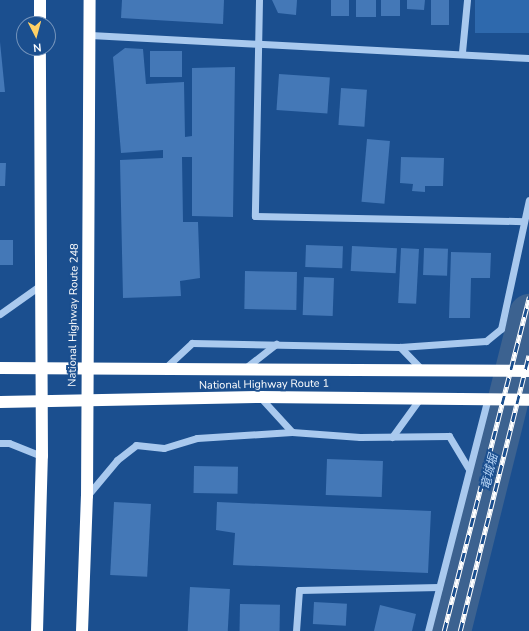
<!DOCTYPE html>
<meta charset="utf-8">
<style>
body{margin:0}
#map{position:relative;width:529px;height:631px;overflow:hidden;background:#1b4f8f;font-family:"Nunito Sans","Noto Sans JP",sans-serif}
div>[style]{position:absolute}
.green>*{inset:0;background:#2e69ad;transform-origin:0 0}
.river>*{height:41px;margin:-20.5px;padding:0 20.5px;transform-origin:20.5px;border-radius:20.5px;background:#3c6290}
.building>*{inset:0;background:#4478b7;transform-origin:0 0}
.minor>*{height:7px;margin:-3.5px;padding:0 3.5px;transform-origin:3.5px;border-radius:3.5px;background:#a9c9ee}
.highway>*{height:12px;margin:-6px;padding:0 6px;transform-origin:6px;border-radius:6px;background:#fff}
.rail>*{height:4.5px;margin-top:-2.25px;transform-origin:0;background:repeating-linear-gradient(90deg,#1b4f8f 0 9px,#fff 0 18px);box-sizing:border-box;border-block:1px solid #fff}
span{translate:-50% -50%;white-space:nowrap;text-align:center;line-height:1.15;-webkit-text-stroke:4px #1b4f8f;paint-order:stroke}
.street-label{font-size:11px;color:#fff}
.water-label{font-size:12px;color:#b5d3f5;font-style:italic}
.north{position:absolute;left:16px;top:16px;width:40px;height:40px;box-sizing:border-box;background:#1b4f8f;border:1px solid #7695bc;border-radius:50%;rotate:174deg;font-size:11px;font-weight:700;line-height:16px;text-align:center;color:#fff}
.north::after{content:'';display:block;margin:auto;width:14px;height:18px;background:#ffd166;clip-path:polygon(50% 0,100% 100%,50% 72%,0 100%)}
</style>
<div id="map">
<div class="green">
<div style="left:475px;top:0;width:54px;height:33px"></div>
</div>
<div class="river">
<div style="left:450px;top:631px;width:327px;rotate:-76deg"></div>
</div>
<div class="building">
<div style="clip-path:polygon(122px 0,224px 0,223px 24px,121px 18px)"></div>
<div style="clip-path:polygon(272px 0,297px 0,296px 15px,278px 13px)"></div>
<div style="left:331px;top:0;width:18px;height:16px"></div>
<div style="left:356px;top:0;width:20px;height:17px"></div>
<div style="left:381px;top:0;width:19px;height:16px"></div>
<div style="clip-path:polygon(407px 0,425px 0,424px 10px,407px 9px)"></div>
<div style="left:431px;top:0;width:18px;height:25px"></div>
<div style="clip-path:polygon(0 42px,5px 92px,0 92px)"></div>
<div style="clip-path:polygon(125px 48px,143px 49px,146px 84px,184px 82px,185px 137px,192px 136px,192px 68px,235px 67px,233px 217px,192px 216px,192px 157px,182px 157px,183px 222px,198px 222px,200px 278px,180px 281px,181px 296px,123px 298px,120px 160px,163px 158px,163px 150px,121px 153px,113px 57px)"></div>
<div style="left:182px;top:51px;width:26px;height:32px;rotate:90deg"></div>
<div style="left:279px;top:74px;width:51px;height:36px;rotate:4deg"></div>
<div style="left:341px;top:88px;width:26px;height:37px;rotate:4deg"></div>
<div style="left:367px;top:139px;width:23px;height:63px;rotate:5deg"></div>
<div style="clip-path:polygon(401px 157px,444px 158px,443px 186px,425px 186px,425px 192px,412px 191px,413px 184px,400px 183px)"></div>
<div style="clip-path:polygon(0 163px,6px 163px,5px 186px,0 186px)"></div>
<div style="left:0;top:240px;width:13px;height:25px"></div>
<div style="left:306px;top:245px;width:37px;height:22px;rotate:2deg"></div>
<div style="left:352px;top:246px;width:45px;height:25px;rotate:3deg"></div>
<div style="left:401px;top:248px;width:18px;height:55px;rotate:3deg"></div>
<div style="left:424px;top:248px;width:24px;height:27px;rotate:2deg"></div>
<div style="clip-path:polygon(451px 252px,491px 253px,490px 278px,471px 278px,470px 318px,449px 318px)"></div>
<div style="left:245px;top:271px;width:52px;height:38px;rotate:1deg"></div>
<div style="left:304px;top:277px;width:30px;height:38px;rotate:2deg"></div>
<div style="left:327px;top:459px;width:56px;height:36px;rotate:2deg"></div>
<div style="left:194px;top:466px;width:44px;height:27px;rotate:1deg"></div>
<div style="left:114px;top:502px;width:37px;height:73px;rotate:3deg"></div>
<div style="clip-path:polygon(217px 502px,431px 511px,428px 573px,233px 565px,235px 533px,216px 530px)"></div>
<div style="left:190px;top:587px;width:40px;height:44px;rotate:3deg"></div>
<div style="left:314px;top:602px;width:33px;height:22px;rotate:3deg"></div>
<div style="left:240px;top:604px;width:40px;height:27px;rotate:1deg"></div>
<div style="clip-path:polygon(380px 605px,416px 614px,412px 631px,374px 631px)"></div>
</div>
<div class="minor">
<div style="left:259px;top:0;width:216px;rotate:91.1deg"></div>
<div style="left:255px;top:216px;width:269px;rotate:1.1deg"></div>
<div style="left:90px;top:35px;width:440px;rotate:3deg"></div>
<div style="left:462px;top:52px;width:52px;rotate:-84.5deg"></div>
<div style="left:0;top:314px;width:52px;rotate:-35.5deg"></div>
<div style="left:400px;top:347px;width:32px;rotate:46deg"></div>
<div style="left:164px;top:369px;width:38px;rotate:-43deg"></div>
<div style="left:192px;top:343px;width:208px;rotate:1.1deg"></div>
<div style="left:400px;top:347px;width:86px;rotate:-4deg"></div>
<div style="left:486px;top:341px;width:19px;rotate:-39deg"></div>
<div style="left:501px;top:329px;width:132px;rotate:-77.8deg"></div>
<div style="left:244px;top:369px;width:41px;rotate:-38deg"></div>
<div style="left:260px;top:397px;width:47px;rotate:47.6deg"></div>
<div style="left:392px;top:437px;width:49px;rotate:-54.1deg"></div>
<div style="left:0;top:443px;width:9px"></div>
<div style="left:9px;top:443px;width:35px;rotate:22deg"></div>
<div style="left:87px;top:496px;width:47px;rotate:-50.2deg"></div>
<div style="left:117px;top:460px;width:24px;rotate:-38deg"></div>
<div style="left:136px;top:445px;width:28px;rotate:6deg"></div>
<div style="left:164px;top:448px;width:34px;rotate:-17deg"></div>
<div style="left:197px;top:438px;width:95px;rotate:-3.6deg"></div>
<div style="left:292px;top:432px;width:68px;rotate:4.2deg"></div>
<div style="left:360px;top:437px;width:89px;rotate:-0.6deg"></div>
<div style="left:449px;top:436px;width:37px;rotate:59deg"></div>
<div style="left:296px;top:631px;width:41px;rotate:-85.8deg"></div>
<div style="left:299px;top:590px;width:140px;rotate:-1.2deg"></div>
<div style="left:428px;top:631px;width:241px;rotate:-75.6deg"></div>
</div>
<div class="highway">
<div style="left:40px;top:0;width:24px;rotate:90deg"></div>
<div style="left:0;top:368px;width:529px;rotate:0.32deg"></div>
<div style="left:0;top:402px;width:260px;rotate:-1.1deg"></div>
<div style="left:260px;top:397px;width:269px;rotate:0.6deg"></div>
<div style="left:37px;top:631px;width:175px;rotate:-88.4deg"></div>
<div style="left:42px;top:456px;width:408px;rotate:-90.3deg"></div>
<div style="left:82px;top:631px;width:135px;rotate:-87.9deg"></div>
<div style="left:87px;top:496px;width:496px;rotate:-89.7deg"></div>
</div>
<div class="rail">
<div style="left:444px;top:631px;width:345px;rotate:-75.7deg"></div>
<div style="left:460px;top:631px;width:284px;rotate:-76deg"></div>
</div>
<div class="street-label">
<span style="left:74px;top:315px;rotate:-89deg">National Highway Route 248</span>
<span style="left:264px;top:385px;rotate:-1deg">National Highway Route 1</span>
</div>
<div class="water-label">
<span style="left:490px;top:472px;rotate:-76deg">竜城堀</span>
</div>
<div class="north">N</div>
</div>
